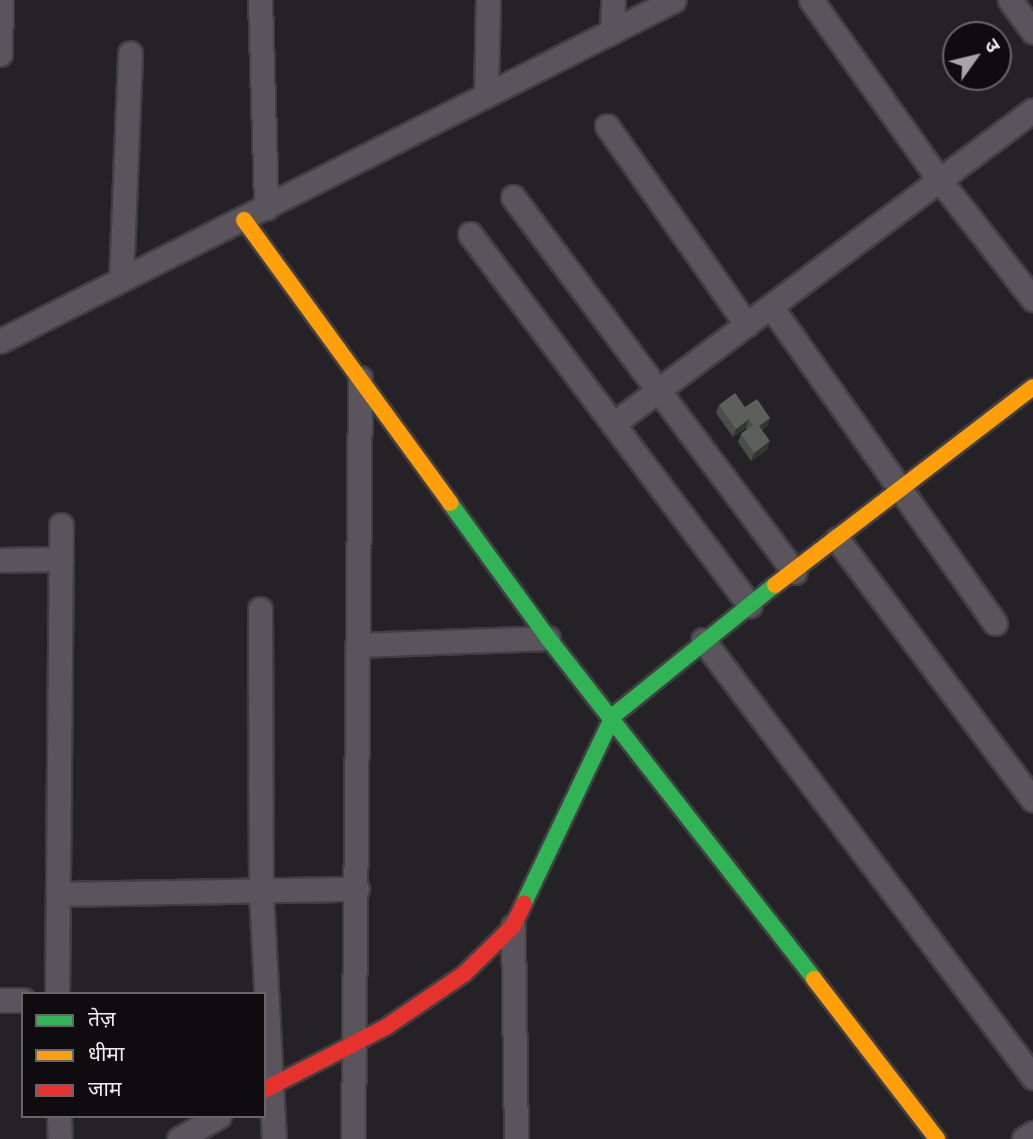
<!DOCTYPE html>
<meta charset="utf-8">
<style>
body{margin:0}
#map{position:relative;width:1033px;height:1139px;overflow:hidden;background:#252227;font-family:Ubuntu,"Noto Sans Devanagari",sans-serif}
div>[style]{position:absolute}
.roads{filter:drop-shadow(2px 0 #413f42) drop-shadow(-2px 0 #413f42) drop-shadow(0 2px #413f42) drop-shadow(0 -2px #413f42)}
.street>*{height:23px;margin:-11.5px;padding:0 11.5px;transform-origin:11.5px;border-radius:11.5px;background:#5a555c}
.fast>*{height:16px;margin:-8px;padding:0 8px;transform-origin:8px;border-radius:8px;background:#30b455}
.slow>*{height:16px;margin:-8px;padding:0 8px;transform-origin:8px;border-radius:8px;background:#ff9f0a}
.jam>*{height:16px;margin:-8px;padding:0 8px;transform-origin:8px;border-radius:8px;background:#e5322d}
.wall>*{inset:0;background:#4b4e48}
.shaded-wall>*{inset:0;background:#353533}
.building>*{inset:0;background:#5d5f5a}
span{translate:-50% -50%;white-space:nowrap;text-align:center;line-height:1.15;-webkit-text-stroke:7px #0e0c0f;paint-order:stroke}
.legend{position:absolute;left:21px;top:992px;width:245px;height:126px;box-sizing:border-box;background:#0e0c0f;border:2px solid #686569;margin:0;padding:9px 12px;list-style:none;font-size:21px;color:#efebf0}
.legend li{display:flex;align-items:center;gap:14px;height:35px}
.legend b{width:35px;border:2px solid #686569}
.north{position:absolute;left:942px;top:21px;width:70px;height:70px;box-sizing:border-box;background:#0e0c0f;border:2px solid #686569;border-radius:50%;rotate:56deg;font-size:19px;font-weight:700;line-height:28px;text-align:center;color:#efebf0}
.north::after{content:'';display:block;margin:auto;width:24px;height:32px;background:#a8a5aa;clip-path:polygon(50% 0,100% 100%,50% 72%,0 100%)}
</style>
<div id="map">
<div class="roads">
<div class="street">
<div style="left:260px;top:0;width:208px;rotate:88.3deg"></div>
<div style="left:811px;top:0;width:219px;rotate:54.5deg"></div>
<div style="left:938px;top:178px;width:154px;rotate:51.9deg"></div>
<div style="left:1010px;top:0;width:39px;rotate:54deg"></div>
<div style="left:612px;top:32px;width:32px;rotate:-88deg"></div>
<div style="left:0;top:54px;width:54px;rotate:-88.9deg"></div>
<div style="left:486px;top:94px;width:94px;rotate:-88.8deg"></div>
<div style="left:607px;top:126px;width:243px;rotate:54.9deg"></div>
<div style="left:513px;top:197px;width:469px;rotate:53.1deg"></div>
<div style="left:470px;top:234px;width:465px;rotate:53deg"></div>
<div style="left:121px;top:280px;width:227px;rotate:-87.7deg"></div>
<div style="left:772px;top:308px;width:386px;rotate:54.7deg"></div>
<div style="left:0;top:341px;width:755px;rotate:-26.84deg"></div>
<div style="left:613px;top:424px;width:524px;rotate:-36.78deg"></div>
<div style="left:837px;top:539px;width:326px;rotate:53.1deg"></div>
<div style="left:0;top:560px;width:61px;rotate:-0.9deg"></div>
<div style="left:260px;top:609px;width:283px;rotate:89.8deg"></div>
<div style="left:261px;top:892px;width:247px;rotate:87deg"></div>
<div style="left:703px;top:640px;width:548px;rotate:52.94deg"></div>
<div style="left:357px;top:645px;width:191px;rotate:-2.1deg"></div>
<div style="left:58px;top:894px;width:299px;rotate:-1deg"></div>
<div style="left:513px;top:926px;width:213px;rotate:89.2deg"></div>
<div style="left:57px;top:994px;width:469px;rotate:-89.5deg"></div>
<div style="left:0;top:1000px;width:23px"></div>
<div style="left:59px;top:1116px;width:23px;rotate:88deg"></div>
<div style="left:179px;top:1139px;width:46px;rotate:-29.9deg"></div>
<div style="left:353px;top:1139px;width:761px;rotate:-89.47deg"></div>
<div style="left:1024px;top:1139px;width:11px;rotate:-34deg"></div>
</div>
<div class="fast">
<div style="left:450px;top:503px;width:167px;rotate:54deg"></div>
<div style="left:548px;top:638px;width:432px;rotate:52deg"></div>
<div style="left:524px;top:903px;width:207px;rotate:-64.5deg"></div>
<div style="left:613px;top:716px;width:208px;rotate:-39deg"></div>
</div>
<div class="slow">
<div style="left:244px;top:220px;width:350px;rotate:53.9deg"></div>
<div style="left:775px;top:585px;width:325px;rotate:-37.5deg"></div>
<div style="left:814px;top:979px;width:202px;rotate:52.4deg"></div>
</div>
<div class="jam">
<div style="left:264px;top:1090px;width:137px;rotate:-27.3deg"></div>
<div style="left:386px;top:1027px;width:94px;rotate:-34.2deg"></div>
<div style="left:464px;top:974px;width:69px;rotate:-44.4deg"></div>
<div style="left:513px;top:926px;width:25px;rotate:-64deg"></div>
</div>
</div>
<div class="wall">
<div style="clip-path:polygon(719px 405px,745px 407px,770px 418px,767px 426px,762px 430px,767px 450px,751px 461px,738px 442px,741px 434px,747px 429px,746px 428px,733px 437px,716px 413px)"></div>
</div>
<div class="shaded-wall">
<div style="clip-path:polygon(770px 418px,767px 426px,756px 434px,759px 426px)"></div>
<div style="clip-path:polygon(749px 419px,746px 428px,733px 437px,736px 429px)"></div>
<div style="clip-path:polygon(770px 441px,767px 450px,751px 461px,754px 453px)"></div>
</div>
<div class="building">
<div style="clip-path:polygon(735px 393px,745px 407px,757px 399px,770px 418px,759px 426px,770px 441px,754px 453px,741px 434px,753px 425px,749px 419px,736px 429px,719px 405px)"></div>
</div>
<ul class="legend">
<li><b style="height:9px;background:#30b455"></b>तेज़</li>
<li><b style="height:9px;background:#ff9f0a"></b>धीमा</li>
<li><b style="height:9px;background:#e5322d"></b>जाम</li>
</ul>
<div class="north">उ</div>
</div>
